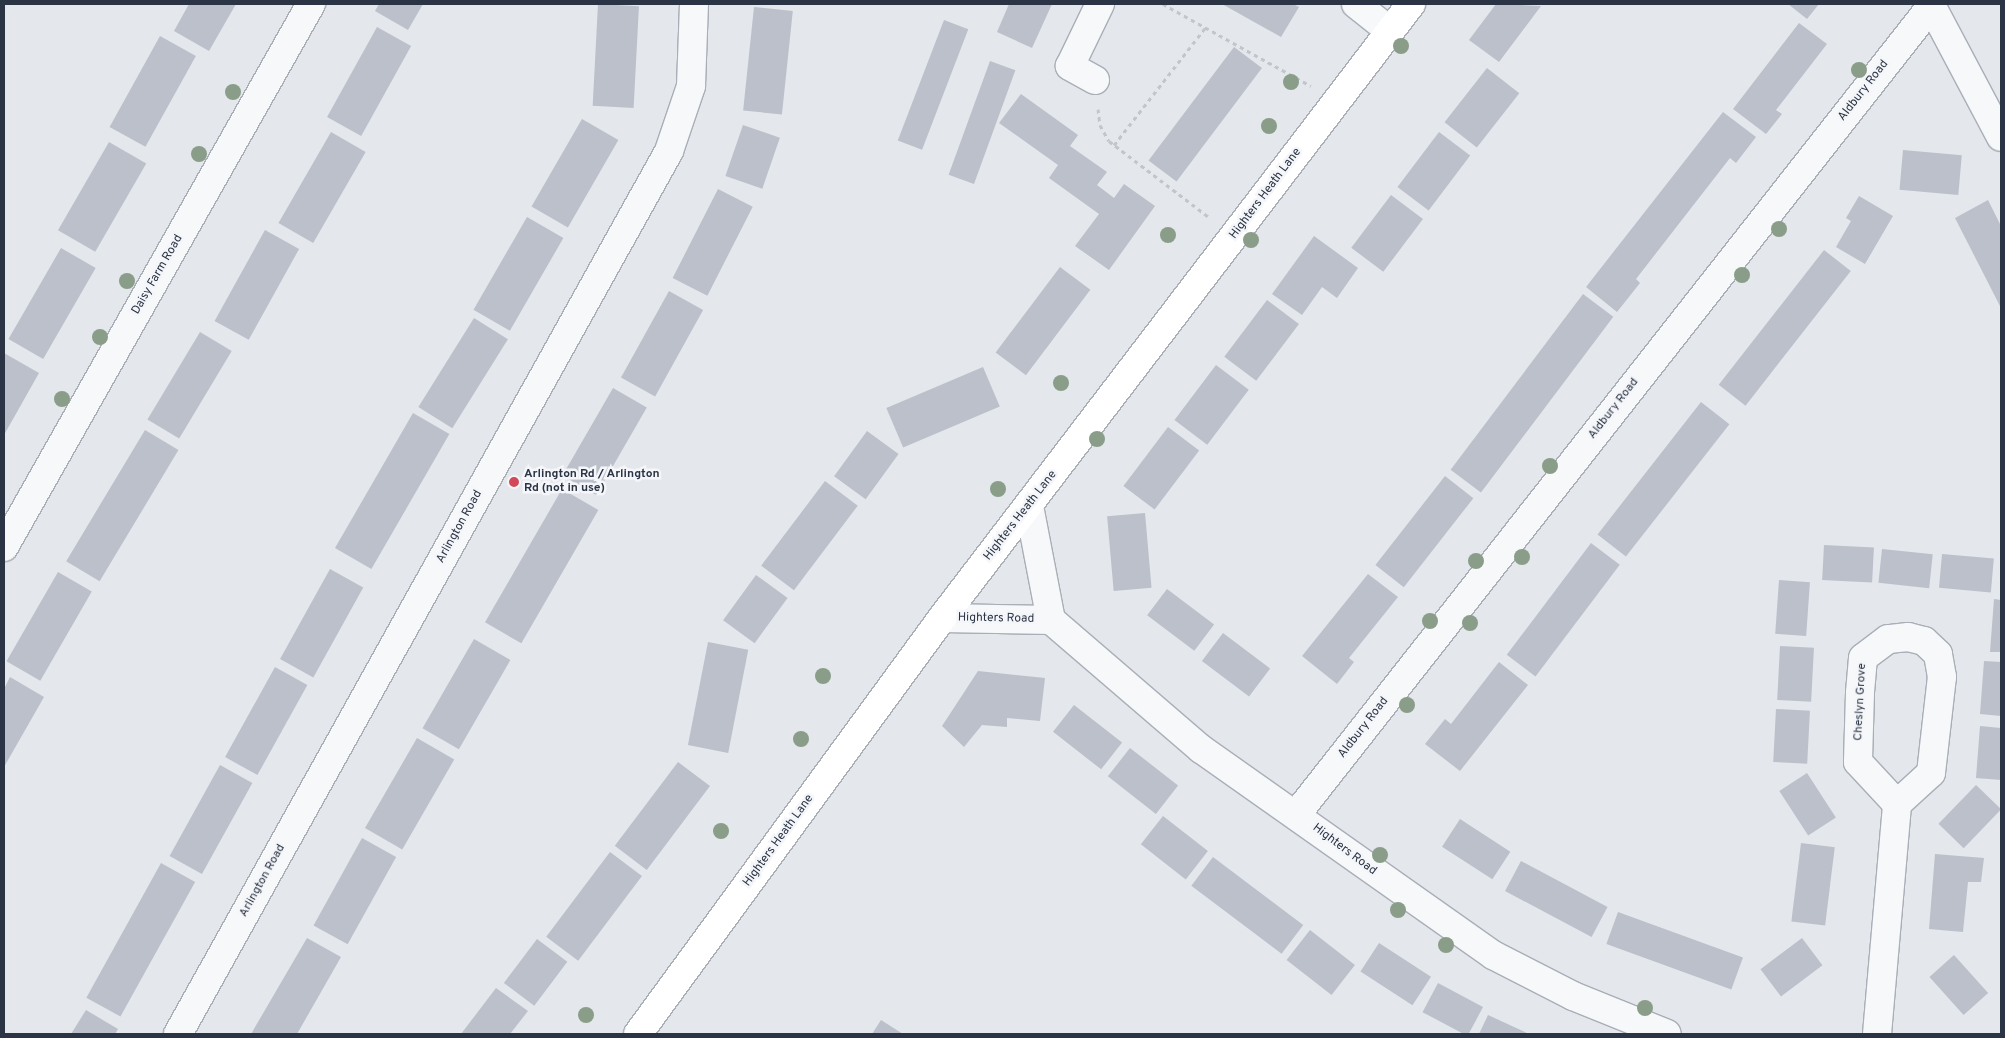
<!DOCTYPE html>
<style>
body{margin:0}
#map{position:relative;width:2005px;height:1038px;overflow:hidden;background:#e4e7ec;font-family:Overpass,sans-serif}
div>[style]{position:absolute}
.building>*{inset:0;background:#bbc0ca;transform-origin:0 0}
.path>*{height:3px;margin-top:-1.5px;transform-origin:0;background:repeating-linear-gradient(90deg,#c2c5cb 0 4px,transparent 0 8px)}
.roads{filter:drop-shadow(1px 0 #a9aeb7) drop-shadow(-1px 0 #a9aeb7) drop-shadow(0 1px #a9aeb7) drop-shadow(0 -1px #a9aeb7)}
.street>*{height:28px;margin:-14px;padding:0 14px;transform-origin:14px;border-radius:14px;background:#f7f8fa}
.secondary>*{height:28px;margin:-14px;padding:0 14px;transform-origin:14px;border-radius:14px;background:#fff}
.trees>*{width:16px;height:16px;margin:-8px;border-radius:50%;background:#899d89}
.dots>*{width:14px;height:14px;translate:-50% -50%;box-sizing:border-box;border:2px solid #f4f6f9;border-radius:50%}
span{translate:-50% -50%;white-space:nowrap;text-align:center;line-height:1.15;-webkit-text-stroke:5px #f4f6f9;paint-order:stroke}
.street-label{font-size:12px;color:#2b3445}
.poi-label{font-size:12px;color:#2b3445;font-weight:700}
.left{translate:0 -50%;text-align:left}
.frame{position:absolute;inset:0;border:5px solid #2b3445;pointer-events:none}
</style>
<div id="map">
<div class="building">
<div style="clip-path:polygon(189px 4px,236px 4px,209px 51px,174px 31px)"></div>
<div style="clip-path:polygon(379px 4px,423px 4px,408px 30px,375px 11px)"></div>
<div style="left:598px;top:4px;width:41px;height:102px;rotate:3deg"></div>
<div style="clip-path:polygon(1009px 4px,1052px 4px,1032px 48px,997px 32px)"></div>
<div style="clip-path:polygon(1222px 4px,1293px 4px,1299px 7px,1281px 37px)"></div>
<div style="clip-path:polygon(1496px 4px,1541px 6px,1499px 62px,1469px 40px)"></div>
<div style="clip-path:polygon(1788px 4px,1819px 4px,1807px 19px)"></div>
<div style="left:754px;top:7px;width:39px;height:104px;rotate:6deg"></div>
<div style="left:944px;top:20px;width:26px;height:129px;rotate:21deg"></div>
<div style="clip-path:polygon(1799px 23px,1827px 44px,1776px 110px,1782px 114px,1766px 134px,1733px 109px)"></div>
<div style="left:377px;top:27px;width:39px;height:103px;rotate:29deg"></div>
<div style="left:160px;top:36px;width:41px;height:104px;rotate:29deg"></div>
<div style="left:1234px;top:47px;width:35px;height:142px;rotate:37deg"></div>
<div style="left:990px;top:61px;width:27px;height:121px;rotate:20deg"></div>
<div style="left:1487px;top:68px;width:41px;height:69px;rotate:38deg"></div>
<div style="clip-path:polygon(1021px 94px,1078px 135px,1070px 146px,1107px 172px,1097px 185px,1114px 198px,1124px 184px,1155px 206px,1109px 270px,1075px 246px,1099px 214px,1049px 178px,1058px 165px,999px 123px)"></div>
<div style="clip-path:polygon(1723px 112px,1756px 137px,1736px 163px,1730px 158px,1636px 279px,1640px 283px,1617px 312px,1586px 287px)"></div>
<div style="left:582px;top:119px;width:42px;height:101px;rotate:30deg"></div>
<div style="left:743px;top:125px;width:39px;height:54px;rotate:19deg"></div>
<div style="left:331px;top:132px;width:40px;height:105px;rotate:30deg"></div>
<div style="left:1439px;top:132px;width:39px;height:69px;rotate:37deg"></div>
<div style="left:109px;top:142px;width:43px;height:102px;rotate:30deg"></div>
<div style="left:1903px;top:150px;width:59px;height:40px;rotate:5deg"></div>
<div style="left:718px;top:189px;width:39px;height:100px;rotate:27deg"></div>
<div style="left:1391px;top:195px;width:40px;height:66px;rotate:37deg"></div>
<div style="clip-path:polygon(1859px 196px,1893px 216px,1865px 264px,1836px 247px,1851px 221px,1846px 218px)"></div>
<div style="clip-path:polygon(1988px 200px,2001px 226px,2001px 308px,1955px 218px)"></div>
<div style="left:527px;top:217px;width:42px;height:107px;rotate:30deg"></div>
<div style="left:265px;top:230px;width:39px;height:104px;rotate:29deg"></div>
<div style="clip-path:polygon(1314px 236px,1358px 268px,1337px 298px,1322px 287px,1302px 315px,1272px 294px)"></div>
<div style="left:61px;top:248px;width:40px;height:105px;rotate:30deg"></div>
<div style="left:1824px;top:250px;width:34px;height:171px;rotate:38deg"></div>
<div style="left:1060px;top:267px;width:38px;height:107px;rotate:37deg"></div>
<div style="left:669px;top:291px;width:39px;height:99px;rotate:29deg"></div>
<div style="left:1583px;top:294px;width:38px;height:220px;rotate:37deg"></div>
<div style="left:1267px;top:300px;width:40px;height:71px;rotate:37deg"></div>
<div style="left:474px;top:318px;width:40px;height:105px;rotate:32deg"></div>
<div style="left:200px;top:332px;width:37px;height:102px;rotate:31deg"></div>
<div style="clip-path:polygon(4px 353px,39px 373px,4px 435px)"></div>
<div style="left:1216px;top:365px;width:41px;height:69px;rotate:37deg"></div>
<div style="left:983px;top:367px;width:43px;height:105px;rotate:67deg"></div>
<div style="left:613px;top:388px;width:39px;height:101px;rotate:30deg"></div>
<div style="left:1701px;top:402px;width:36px;height:168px;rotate:38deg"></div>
<div style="left:413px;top:413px;width:42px;height:156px;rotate:30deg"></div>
<div style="left:1168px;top:427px;width:39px;height:74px;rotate:37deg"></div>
<div style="left:145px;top:430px;width:39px;height:153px;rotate:31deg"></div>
<div style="left:867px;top:431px;width:39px;height:56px;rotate:36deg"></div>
<div style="left:1445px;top:476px;width:36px;height:113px;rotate:38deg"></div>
<div style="left:825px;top:481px;width:41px;height:106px;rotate:37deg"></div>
<div style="left:562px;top:489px;width:42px;height:154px;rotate:30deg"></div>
<div style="left:1145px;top:513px;width:75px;height:38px;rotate:85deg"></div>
<div style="left:1591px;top:543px;width:36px;height:140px;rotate:37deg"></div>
<div style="left:1824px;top:545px;width:50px;height:35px;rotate:3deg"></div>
<div style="left:1882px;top:549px;width:51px;height:34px;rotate:6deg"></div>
<div style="left:1942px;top:554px;width:52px;height:34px;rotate:5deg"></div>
<div style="left:330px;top:569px;width:38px;height:103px;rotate:29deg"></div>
<div style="left:58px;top:572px;width:39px;height:103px;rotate:30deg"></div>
<div style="clip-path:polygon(1368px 574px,1398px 597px,1349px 658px,1354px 662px,1337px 684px,1302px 656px)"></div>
<div style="left:756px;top:575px;width:39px;height:56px;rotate:36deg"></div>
<div style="left:1779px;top:580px;width:31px;height:54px;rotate:4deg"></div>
<div style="left:1167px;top:589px;width:59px;height:33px;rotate:37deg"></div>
<div style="clip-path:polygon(1994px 599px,2001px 600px,2001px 652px,1990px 652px)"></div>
<div style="left:1223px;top:633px;width:59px;height:35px;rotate:37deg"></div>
<div style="left:474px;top:639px;width:42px;height:103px;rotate:30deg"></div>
<div style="left:708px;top:642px;width:41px;height:105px;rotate:11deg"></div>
<div style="left:1780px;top:646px;width:34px;height:54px;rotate:3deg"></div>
<div style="clip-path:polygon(1984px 661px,2001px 662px,2001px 716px,1980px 714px)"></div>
<div style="clip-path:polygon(1499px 662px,1528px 685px,1460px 771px,1425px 744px,1445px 719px,1451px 724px)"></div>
<div style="left:275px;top:667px;width:37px;height:103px;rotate:29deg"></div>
<div style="clip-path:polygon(978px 671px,1045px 678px,1040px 721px,1007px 718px,1007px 727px,982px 725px,964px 747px,942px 726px)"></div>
<div style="clip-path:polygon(10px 677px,44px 697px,4px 767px,4px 689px)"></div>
<div style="left:1074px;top:705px;width:61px;height:34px;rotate:38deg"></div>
<div style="left:1776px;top:709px;width:34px;height:53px;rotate:3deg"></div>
<div style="clip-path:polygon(1980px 726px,2001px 728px,2001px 780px,1976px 778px)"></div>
<div style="left:417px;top:738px;width:43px;height:104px;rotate:30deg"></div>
<div style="left:1130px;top:748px;width:61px;height:36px;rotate:38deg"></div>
<div style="left:678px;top:762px;width:40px;height:105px;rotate:37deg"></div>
<div style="left:220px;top:765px;width:37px;height:104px;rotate:29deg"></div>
<div style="left:1807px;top:773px;width:53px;height:33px;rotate:57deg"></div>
<div style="left:1976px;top:785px;width:35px;height:54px;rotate:44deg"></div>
<div style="left:1163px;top:816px;width:57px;height:36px;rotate:38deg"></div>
<div style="left:1460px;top:819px;width:60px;height:33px;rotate:33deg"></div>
<div style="left:362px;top:838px;width:39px;height:100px;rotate:29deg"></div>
<div style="left:1801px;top:843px;width:34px;height:79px;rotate:7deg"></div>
<div style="left:610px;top:852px;width:40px;height:106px;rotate:37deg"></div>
<div style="clip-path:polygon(1935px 854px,1984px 858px,1981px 882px,1968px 882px,1963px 932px,1929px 929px)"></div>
<div style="left:1213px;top:857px;width:113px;height:36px;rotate:37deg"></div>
<div style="left:1521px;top:861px;width:98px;height:34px;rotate:28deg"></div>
<div style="left:161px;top:863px;width:39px;height:154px;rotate:29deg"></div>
<div style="left:1618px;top:912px;width:133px;height:34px;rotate:20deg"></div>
<div style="left:1310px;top:930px;width:57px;height:38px;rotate:38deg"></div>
<div style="clip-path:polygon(307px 938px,341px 957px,297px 1034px,251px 1034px)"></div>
<div style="left:1802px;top:938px;width:34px;height:52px;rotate:53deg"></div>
<div style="left:537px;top:939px;width:38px;height:55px;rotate:37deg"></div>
<div style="left:1379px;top:943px;width:62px;height:34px;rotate:33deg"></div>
<div style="left:1954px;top:955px;width:51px;height:33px;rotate:48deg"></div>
<div style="left:1438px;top:983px;width:51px;height:33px;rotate:28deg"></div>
<div style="clip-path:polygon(496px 988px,528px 1011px,510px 1034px,461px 1034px)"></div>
<div style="clip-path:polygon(86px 1010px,118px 1029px,115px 1034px,71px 1034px)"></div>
<div style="clip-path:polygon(1488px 1015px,1529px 1034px,1479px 1034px)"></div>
<div style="clip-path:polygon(881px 1020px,903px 1034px,872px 1034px)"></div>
</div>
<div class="path">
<div style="left:1163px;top:4px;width:169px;rotate:29deg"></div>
<div style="left:1098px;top:109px;width:16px;rotate:83deg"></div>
<div style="left:1100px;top:125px;width:18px;rotate:61deg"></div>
<div style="left:1109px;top:141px;width:127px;rotate:37.3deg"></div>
<div style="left:1114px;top:145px;width:150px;rotate:-52.1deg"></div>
</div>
<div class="roads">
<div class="street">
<div style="left:1356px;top:4px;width:43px;rotate:38.5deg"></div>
<div style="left:1931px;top:5px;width:149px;rotate:62.1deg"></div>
<div style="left:1095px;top:80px;width:29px;rotate:-151deg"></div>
<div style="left:1070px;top:66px;width:69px;rotate:-64.2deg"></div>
<div style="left:1029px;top:506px;width:116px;rotate:79.1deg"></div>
<div style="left:4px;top:547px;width:624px;rotate:-60.52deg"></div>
<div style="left:942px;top:618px;width:109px;rotate:1.1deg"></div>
<div style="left:1051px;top:620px;width:198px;rotate:40.7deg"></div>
<div style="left:1201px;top:749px;width:357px;rotate:35.2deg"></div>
<div style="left:1493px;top:955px;width:90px;rotate:27.1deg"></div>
<div style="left:1573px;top:996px;width:101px;rotate:22deg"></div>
<div style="left:1296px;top:815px;width:1031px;rotate:-51.85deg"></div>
<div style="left:178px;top:1034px;width:1010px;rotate:-60.92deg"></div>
<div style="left:669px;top:151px;width:69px;rotate:-71.3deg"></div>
<div style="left:691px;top:86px;width:82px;rotate:-87.9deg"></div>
<div style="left:1877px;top:1034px;width:231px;rotate:-85deg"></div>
<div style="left:1897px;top:804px;width:46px;rotate:-42.4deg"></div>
<div style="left:1931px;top:773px;width:97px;rotate:-83.5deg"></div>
<div style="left:1942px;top:677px;width:23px;rotate:-100deg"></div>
<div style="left:1938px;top:654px;width:19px;rotate:-137deg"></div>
<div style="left:1924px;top:641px;width:16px;rotate:-166deg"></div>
<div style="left:1908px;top:637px;width:20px;rotate:174deg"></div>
<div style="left:1888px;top:639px;width:31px;rotate:143deg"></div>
<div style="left:1863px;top:658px;width:35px;rotate:95deg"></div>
<div style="left:1860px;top:693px;width:69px;rotate:91.7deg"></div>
<div style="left:1858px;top:762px;width:57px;rotate:47.1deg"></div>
</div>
<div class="secondary">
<div style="left:638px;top:1034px;width:515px;rotate:-53.84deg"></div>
<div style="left:942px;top:618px;width:773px;rotate:-52.63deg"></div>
</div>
</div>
<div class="trees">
<div style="left:1401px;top:46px"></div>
<div style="left:1859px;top:70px"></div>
<div style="left:1291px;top:82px"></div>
<div style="left:233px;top:92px"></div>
<div style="left:1269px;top:126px"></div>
<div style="left:199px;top:154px"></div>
<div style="left:1779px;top:229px"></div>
<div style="left:1168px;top:235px"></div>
<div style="left:1251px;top:240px"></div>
<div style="left:1742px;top:275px"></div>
<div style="left:127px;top:281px"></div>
<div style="left:100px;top:337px"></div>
<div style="left:1061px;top:383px"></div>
<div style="left:62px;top:399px"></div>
<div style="left:1097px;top:439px"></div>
<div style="left:1550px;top:466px"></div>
<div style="left:998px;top:489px"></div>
<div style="left:1522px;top:557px"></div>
<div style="left:1476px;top:561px"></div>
<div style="left:1430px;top:621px"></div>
<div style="left:1470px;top:623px"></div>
<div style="left:823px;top:676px"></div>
<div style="left:1407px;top:705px"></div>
<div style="left:801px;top:739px"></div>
<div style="left:721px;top:831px"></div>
<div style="left:1380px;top:855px"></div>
<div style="left:1398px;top:910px"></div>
<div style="left:1446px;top:945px"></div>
<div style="left:1645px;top:1008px"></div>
<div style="left:586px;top:1015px"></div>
</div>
<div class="dots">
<div style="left:514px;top:482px;background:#d1495b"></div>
</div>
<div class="street-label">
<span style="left:1864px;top:91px;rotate:-52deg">Aldbury Road</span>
<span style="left:1266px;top:194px;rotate:-53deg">Highters Heath Lane</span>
<span style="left:158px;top:275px;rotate:-60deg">Daisy Farm Road</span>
<span style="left:1614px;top:409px;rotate:-52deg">Aldbury Road</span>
<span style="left:1021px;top:516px;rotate:-52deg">Highters Heath Lane</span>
<span style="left:460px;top:527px;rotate:-61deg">Arlington Road</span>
<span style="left:996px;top:619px;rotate:1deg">Highters Road</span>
<span style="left:1861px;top:702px;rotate:-87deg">Cheslyn Grove</span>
<span style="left:1364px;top:728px;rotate:-52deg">Aldbury Road</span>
<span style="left:779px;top:841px;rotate:-54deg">Highters Heath Lane</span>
<span style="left:1344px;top:850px;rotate:37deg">Highters Road</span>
<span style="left:263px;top:881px;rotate:-61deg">Arlington Road</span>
</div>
<div class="poi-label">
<span class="left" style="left:524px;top:482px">Arlington Rd / Arlington<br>Rd (not in use)</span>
</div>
<div class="frame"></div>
</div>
